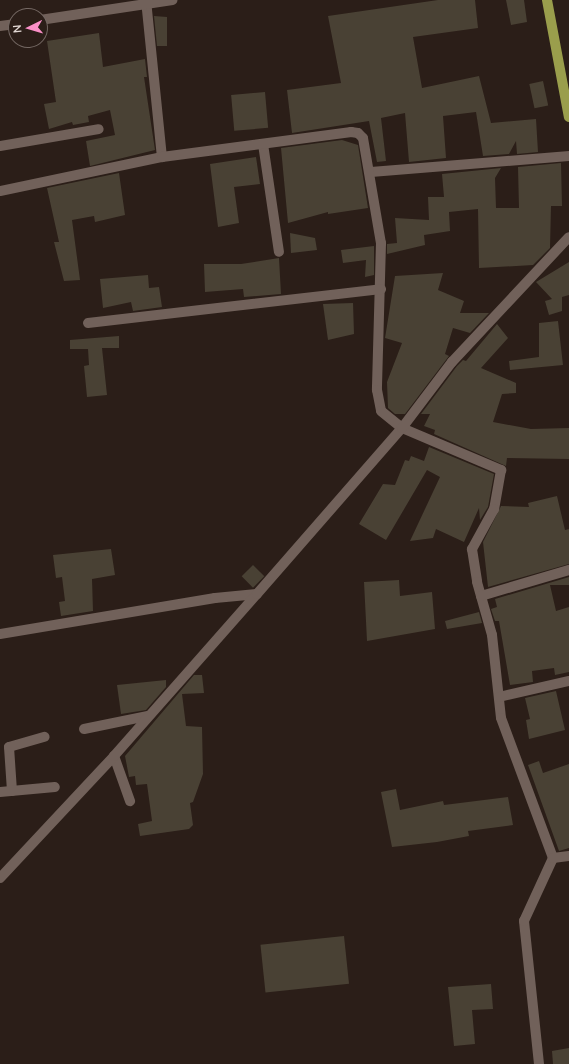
<!DOCTYPE html>
<style>
body{margin:0}
#map{position:relative;width:569px;height:1064px;overflow:hidden;background:#2b1e18;font-family:Lato,sans-serif}
div>[style]{position:absolute}
.building>*{inset:0;background:#494134;transform-origin:0 0}
.minor>*{height:10px;margin:-5px;padding:0 5px;transform-origin:5px;border-radius:5px;background:#71615a}
.major>*{height:10px;margin:-5px;padding:0 5px;transform-origin:5px;border-radius:5px;background:#9a9e4c}
span{translate:-50% -50%;white-space:nowrap;text-align:center;line-height:1.15;-webkit-text-stroke:4px #2b1e18;paint-order:stroke}
.north{position:absolute;left:8px;top:8px;width:40px;height:40px;box-sizing:border-box;background:#2b1e18;border:1px solid #746863;border-radius:50%;rotate:265deg;font-size:11px;font-weight:700;line-height:16px;text-align:center;color:#e1d7d3}
.north::after{content:'';display:block;margin:auto;width:14px;height:18px;background:#fa8fc7;clip-path:polygon(50% 0,100% 100%,50% 72%,0 100%)}
</style>
<div id="map">
<div class="building">
<div style="clip-path:polygon(438px 0,475px 0,478px 28px,413px 37px,422px 88px,479px 76px,491px 123px,536px 119px,538px 152px,517px 154px,516px 141px,509px 154px,483px 156px,476px 112px,443px 116px,446px 158px,409px 162px,405px 113px,381px 118px,386px 161px,377px 162px,369px 121px,292px 133px,287px 90px,341px 83px,328px 16px)"></div>
<div style="clip-path:polygon(506px 0,524px 0,527px 22px,511px 25px)"></div>
<div style="clip-path:polygon(154px 16px,167px 17px,167px 46px,157px 46px)"></div>
<div style="clip-path:polygon(99px 33px,103px 67px,145px 59px,147px 77px,144px 77px,155px 150px,90px 166px,86px 141px,115px 135px,110px 110px,88px 116px,89px 122px,73px 125px,72px 122px,49px 129px,44px 104px,56px 102px,47px 41px)"></div>
<div style="left:543px;top:81px;width:25px;height:14px;rotate:78deg"></div>
<div style="left:265px;top:92px;width:36px;height:34px;rotate:85deg"></div>
<div style="clip-path:polygon(342px 140px,358px 145px,368px 208px,328px 214px,328px 212px,288px 223px,281px 148px)"></div>
<div style="clip-path:polygon(256px 157px,260px 184px,234px 187px,239px 223px,218px 227px,210px 164px)"></div>
<div style="clip-path:polygon(561px 163px,562px 206px,551px 206px,550px 248px,533px 265px,479px 268px,478px 209px,449px 212px,450px 231px,424px 235px,425px 245px,387px 254px,387px 244px,397px 243px,395px 218px,429px 220px,428px 197px,444px 197px,442px 174px,501px 168px,495px 178px,496px 208px,519px 208px,518px 167px)"></div>
<div style="clip-path:polygon(119px 173px,125px 215px,95px 222px,94px 216px,72px 220px,80px 280px,64px 281px,54px 242px,59px 242px,47px 188px)"></div>
<div style="clip-path:polygon(290px 233px,315px 238px,317px 250px,291px 253px)"></div>
<div style="clip-path:polygon(374px 246px,374px 275px,365px 277px,366px 260px,343px 263px,341px 250px)"></div>
<div style="clip-path:polygon(279px 258px,281px 294px,244px 297px,243px 289px,205px 292px,204px 264px,241px 264px)"></div>
<div style="clip-path:polygon(569px 262px,569px 295px,562px 297px,562px 311px,549px 315px,545px 301px,552px 299px,536px 282px)"></div>
<div style="clip-path:polygon(443px 273px,438px 290px,464px 301px,460px 313px,489px 313px,470px 333px,453px 328px,445px 354px,449px 356px,405px 414px,395px 414px,388px 408px,387px 382px,402px 343px,385px 338px,395px 276px)"></div>
<div style="clip-path:polygon(148px 275px,149px 288px,159px 287px,162px 307px,133px 311px,131px 302px,103px 308px,100px 279px)"></div>
<div style="clip-path:polygon(353px 303px,354px 334px,328px 340px,323px 304px)"></div>
<div style="clip-path:polygon(558px 321px,563px 365px,510px 370px,509px 361px,539px 357px,539px 323px)"></div>
<div style="clip-path:polygon(497px 324px,508px 338px,481px 368px,516px 383px,516px 393px,502px 394px,493px 422px,531px 429px,569px 428px,569px 459px,507px 458px,506px 466px,434px 434px,435px 430px,424px 426px,430px 414px,421px 414px,457px 366px,463px 360px,466px 361px)"></div>
<div style="clip-path:polygon(119px 336px,119px 348px,102px 348px,107px 395px,87px 397px,84px 366px,89px 365px,88px 349px,70px 349px,70px 340px)"></div>
<div style="clip-path:polygon(429px 447px,494px 474px,488px 507px,480px 520px,479px 508px,464px 542px,436px 529px,433px 538px,410px 541px,440px 477px,427px 470px,386px 540px,359px 524px,383px 484px,395px 485px,405px 460px,409px 461px,411px 456px,424px 461px)"></div>
<div style="clip-path:polygon(557px 496px,565px 530px,569px 529px,569px 564px,488px 587px,483px 542px,501px 506px,529px 507px,528px 503px)"></div>
<div style="clip-path:polygon(111px 549px,115px 575px,92px 579px,93px 611px,61px 616px,59px 602px,65px 601px,62px 577px,56px 578px,53px 555px)"></div>
<div style="left:253px;top:565px;width:16px;height:16px;rotate:45deg"></div>
<div style="clip-path:polygon(569px 577px,569px 585px,550px 585px,556px 611px,569px 607px,569px 672px,555px 675px,554px 668px,532px 671px,533px 682px,510px 685px,499px 621px,495px 621px,491px 609px,497px 607px,495px 599px)"></div>
<div style="clip-path:polygon(399px 580px,400px 596px,432px 592px,435px 629px,367px 641px,364px 582px)"></div>
<div style="clip-path:polygon(479px 612px,482px 623px,447px 629px,445px 621px)"></div>
<div style="clip-path:polygon(194px 675px,202px 675px,204px 693px,182px 694px,186px 726px,202px 727px,203px 774px,193px 802px,190px 803px,193px 825px,189px 829px,140px 836px,138px 824px,152px 821px,147px 784px,136px 785px,135px 776px,129px 777px,125px 756px)"></div>
<div style="clip-path:polygon(166px 680px,166px 687px,146px 710px,121px 714px,117px 685px)"></div>
<div style="clip-path:polygon(556px 691px,565px 730px,529px 739px,526px 720px,530px 719px,525px 698px)"></div>
<div style="clip-path:polygon(539px 761px,543px 773px,569px 764px,569px 848px,559px 851px,528px 765px)"></div>
<div style="clip-path:polygon(396px 789px,400px 810px,443px 801px,444px 805px,508px 797px,513px 825px,468px 831px,469px 836px,437px 842px,392px 847px,381px 792px)"></div>
<div style="left:344px;top:936px;width:48px;height:84px;rotate:84deg"></div>
<div style="clip-path:polygon(491px 984px,493px 1009px,472px 1010px,475px 1044px,454px 1046px,448px 987px)"></div>
<div style="clip-path:polygon(569px 1048px,569px 1064px,553px 1064px,552px 1051px)"></div>
</div>
<div class="minor">
<div style="left:146px;top:0;width:158px;rotate:84.2deg"></div>
<div style="left:40px;top:20px;width:134px;rotate:-8.6deg"></div>
<div style="left:0;top:26px;width:16px;rotate:-7deg"></div>
<div style="left:263px;top:144px;width:109px;rotate:81.6deg"></div>
<div style="left:0;top:146px;width:100px;rotate:-9.7deg"></div>
<div style="left:371px;top:172px;width:199px;rotate:-4.6deg"></div>
<div style="left:0;top:191px;width:166px;rotate:-11.9deg"></div>
<div style="left:162px;top:157px;width:191px;rotate:-7.5deg"></div>
<div style="left:351px;top:132px;width:7px;rotate:8deg"></div>
<div style="left:358px;top:133px;width:7px;rotate:45deg"></div>
<div style="left:363px;top:138px;width:107px;rotate:80.3deg"></div>
<div style="left:381px;top:243px;width:147px;rotate:91.6deg"></div>
<div style="left:377px;top:390px;width:21px;rotate:79deg"></div>
<div style="left:381px;top:411px;width:27px;rotate:39deg"></div>
<div style="left:402px;top:428px;width:108px;rotate:23deg"></div>
<div style="left:501px;top:470px;width:40px;rotate:100deg"></div>
<div style="left:494px;top:509px;width:46px;rotate:118.8deg"></div>
<div style="left:472px;top:549px;width:33px;rotate:81deg"></div>
<div style="left:477px;top:582px;width:55px;rotate:74.2deg"></div>
<div style="left:492px;top:635px;width:83px;rotate:83.8deg"></div>
<div style="left:501px;top:718px;width:149px;rotate:69.6deg"></div>
<div style="left:88px;top:323px;width:295px;rotate:-6.6deg"></div>
<div style="left:481px;top:596px;width:92px;rotate:-16.5deg"></div>
<div style="left:0;top:634px;width:218px;rotate:-9.5deg"></div>
<div style="left:215px;top:598px;width:42px;rotate:-5.4deg"></div>
<div style="left:499px;top:697px;width:72px;rotate:-12.9deg"></div>
<div style="left:84px;top:729px;width:64px;rotate:-11.7deg"></div>
<div style="left:114px;top:756px;width:48px;rotate:70.4deg"></div>
<div style="left:12px;top:791px;width:44px;rotate:-93.9deg"></div>
<div style="left:9px;top:747px;width:37px;rotate:-16deg"></div>
<div style="left:0;top:792px;width:55px;rotate:-5.2deg"></div>
<div style="left:0;top:878px;width:167px;rotate:-46.9deg"></div>
<div style="left:114px;top:756px;width:216px;rotate:-48.6deg"></div>
<div style="left:257px;top:594px;width:220px;rotate:-48.9deg"></div>
<div style="left:402px;top:428px;width:83px;rotate:-52.9deg"></div>
<div style="left:452px;top:362px;width:171px;rotate:-46.9deg"></div>
<div style="left:539px;top:1064px;width:144px;rotate:-96deg"></div>
<div style="left:524px;top:921px;width:69px;rotate:-65.3deg"></div>
<div style="left:553px;top:858px;width:16px;rotate:-7deg"></div>
</div>
<div class="major">
<div style="left:547px;top:0;width:119px;rotate:79.4deg"></div>
</div>
<div class="north">N</div>
</div>
